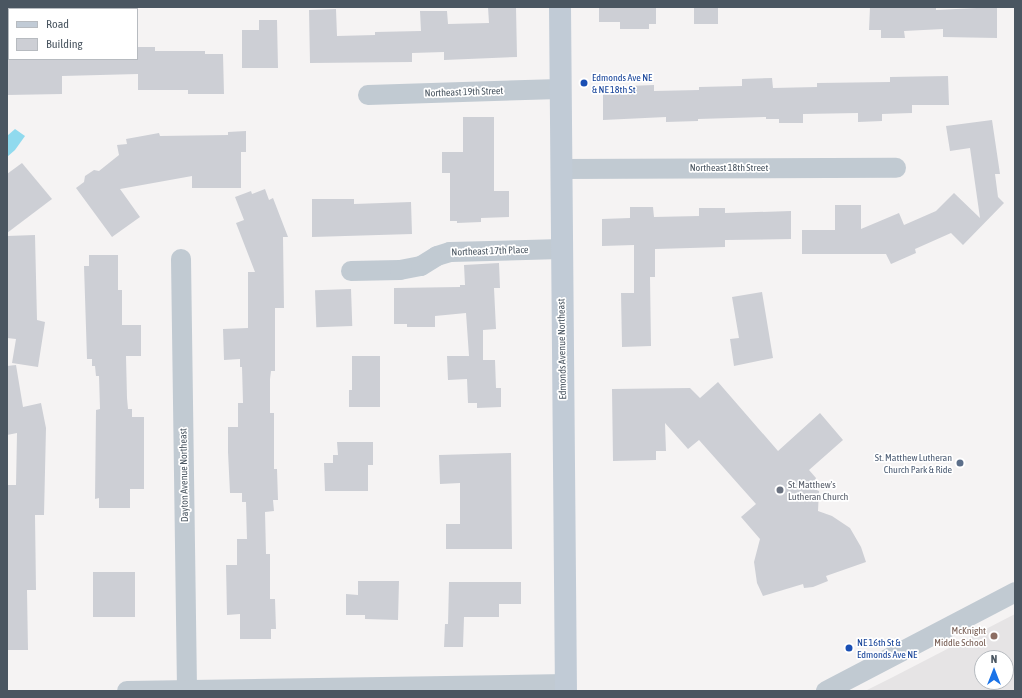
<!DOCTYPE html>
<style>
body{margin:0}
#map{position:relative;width:1022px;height:698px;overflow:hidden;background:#f5f3f3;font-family:"Asap Condensed",sans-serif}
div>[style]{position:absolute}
.education>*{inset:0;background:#e6e4e5}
.water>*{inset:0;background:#90daee}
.building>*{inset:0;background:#cdcfd5;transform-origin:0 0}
.street>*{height:20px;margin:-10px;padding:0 10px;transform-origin:10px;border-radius:10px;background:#c1cad2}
.secondary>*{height:22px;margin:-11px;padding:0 11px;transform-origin:11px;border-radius:11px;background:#c1cbd6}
.dots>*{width:11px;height:11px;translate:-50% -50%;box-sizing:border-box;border:2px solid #fff;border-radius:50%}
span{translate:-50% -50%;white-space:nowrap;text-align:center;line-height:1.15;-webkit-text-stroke:3.5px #fff;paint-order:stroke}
.transit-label{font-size:10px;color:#164399}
.left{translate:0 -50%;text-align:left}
.street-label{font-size:10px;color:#4a5661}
.service-label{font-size:10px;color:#4e5e75}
.right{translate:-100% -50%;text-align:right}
.worship-label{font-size:10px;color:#5b616d}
.education-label{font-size:10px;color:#785e54}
.frame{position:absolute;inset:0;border:8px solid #4a5661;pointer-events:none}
.legend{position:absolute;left:8px;top:8px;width:130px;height:52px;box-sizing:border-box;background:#fff;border:1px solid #b7bbc0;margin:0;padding:5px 7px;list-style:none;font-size:12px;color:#4a5661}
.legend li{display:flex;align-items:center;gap:8px;height:20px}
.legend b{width:20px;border:1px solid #b7bbc0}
.north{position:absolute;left:974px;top:650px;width:40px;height:40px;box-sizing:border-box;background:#fff;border:1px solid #b7bbc0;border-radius:50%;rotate:0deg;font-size:11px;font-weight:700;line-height:16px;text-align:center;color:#4a5661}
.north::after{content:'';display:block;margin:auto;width:14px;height:18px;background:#1a73e8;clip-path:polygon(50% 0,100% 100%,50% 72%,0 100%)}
</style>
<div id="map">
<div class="education">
<div style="clip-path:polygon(evenodd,1015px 614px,1015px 691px,865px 691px,893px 677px,1015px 614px,982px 658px,1006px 658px,1006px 682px,982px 682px,982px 658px)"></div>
</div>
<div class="water">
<div style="clip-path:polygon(15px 129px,25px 136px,15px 150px,7px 157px,7px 136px)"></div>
</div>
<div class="building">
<div style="clip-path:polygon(488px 7px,516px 7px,517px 57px,444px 60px,444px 52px,412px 53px,412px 62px,310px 63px,309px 10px,336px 9px,337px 36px,375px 35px,375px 32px,421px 31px,420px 11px,447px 11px,448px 24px,489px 23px)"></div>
<div style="clip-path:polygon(599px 7px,656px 7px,656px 24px,649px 24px,649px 29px,620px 29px,620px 22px,599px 22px)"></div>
<div style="left:694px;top:7px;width:24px;height:17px"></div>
<div style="clip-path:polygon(870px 7px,936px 7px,936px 10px,997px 7px,997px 38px,943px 37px,943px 29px,904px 31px,905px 38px,881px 38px,881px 30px,869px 30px)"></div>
<div style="clip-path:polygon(259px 20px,277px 20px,278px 68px,242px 68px,242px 30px,259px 30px)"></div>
<div style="clip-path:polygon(137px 47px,155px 47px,155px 51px,205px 51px,205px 54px,223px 54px,224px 94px,188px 94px,188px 90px,138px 90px,138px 74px,62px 76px,62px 94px,7px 95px,7px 59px,137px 59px)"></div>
<div style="clip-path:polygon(948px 76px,949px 105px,912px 105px,912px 113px,882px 114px,882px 121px,858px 122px,858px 113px,803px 114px,803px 123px,779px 123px,779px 119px,766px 119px,766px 117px,698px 119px,698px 121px,666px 122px,666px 117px,603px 120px,603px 91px,628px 91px,628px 86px,654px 85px,654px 91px,699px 90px,699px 87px,742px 86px,742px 79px,772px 78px,773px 88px,817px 87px,817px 83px,890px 82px,890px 77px)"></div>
<div style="clip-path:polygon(463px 117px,494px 117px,494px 191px,509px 191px,509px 217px,481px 218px,481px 222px,457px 223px,457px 221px,450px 221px,450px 173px,442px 173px,442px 152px,463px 152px)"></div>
<div style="clip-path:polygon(992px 120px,1000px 174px,995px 174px,998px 197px,1004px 203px,963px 245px,951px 233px,915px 249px,916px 253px,891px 264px,886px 254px,802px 254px,802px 230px,835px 230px,835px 205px,861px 205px,861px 229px,899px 213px,904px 225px,936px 211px,954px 193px,980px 218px,970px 148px,950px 151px,946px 126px)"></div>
<div style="clip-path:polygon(246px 131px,246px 152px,241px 152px,241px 188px,192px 188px,192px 176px,120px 189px,140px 217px,112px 237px,76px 188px,84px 182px,85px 176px,94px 170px,99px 171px,119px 155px,117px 145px,127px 144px,126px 139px,159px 133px,160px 136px,228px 135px,228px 132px)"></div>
<div style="clip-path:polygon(22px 163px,52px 199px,7px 233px,7px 174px)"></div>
<div style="clip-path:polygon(265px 189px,269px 200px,273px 198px,288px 237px,283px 237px,284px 308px,275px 308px,275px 371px,271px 371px,270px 379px,270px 413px,274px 413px,274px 469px,277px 469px,278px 500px,273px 500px,274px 511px,265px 512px,266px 554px,270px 554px,270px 599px,275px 599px,276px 629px,271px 629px,271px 639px,240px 639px,240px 614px,227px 615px,226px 565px,237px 565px,237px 539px,247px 539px,246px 502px,242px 502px,242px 493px,230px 493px,228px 452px,228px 427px,238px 427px,238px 403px,243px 403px,242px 367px,240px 367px,240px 359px,224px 360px,223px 329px,248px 328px,248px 272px,255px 272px,236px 223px,244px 220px,235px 197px,251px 191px,252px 194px)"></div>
<div style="clip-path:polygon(312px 199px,354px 199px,354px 204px,411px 202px,412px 234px,312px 237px)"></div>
<div style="clip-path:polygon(630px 207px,653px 207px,654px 217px,699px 216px,699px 208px,725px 208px,725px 213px,791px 211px,791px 239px,725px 240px,725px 247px,655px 249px,655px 277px,650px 277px,651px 346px,622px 347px,621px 293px,634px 293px,634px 245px,602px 246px,602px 219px,630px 218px)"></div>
<div style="clip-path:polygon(35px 235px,37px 320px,45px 322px,38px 367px,12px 363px,16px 339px,7px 338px,7px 236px)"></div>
<div style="clip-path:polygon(89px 255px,118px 255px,118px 290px,122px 290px,122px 325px,141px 325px,141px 356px,126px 356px,127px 398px,128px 409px,132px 409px,132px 417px,144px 417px,144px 489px,130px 489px,130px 508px,99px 508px,99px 498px,95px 499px,96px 410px,100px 409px,99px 376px,96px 376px,95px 366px,92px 366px,92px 359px,87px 359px,84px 266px,89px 266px)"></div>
<div style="clip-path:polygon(499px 263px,500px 288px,494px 288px,496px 329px,483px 330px,483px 360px,495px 360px,496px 388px,501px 388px,501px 407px,477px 408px,477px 403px,468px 403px,467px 379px,448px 380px,447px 356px,469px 356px,466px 313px,435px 316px,435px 327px,407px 327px,407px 324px,394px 324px,394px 288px,460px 287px,460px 285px,465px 285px,464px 265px)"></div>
<div style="left:351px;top:289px;width:37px;height:36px;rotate:88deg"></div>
<div style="clip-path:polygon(762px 292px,773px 358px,734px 366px,730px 339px,739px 338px,732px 297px)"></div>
<div style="clip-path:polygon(352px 356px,380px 356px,380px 407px,349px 407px,349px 390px,352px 390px)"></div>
<div style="clip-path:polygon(16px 365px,23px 407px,41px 403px,46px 428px,44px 515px,35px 515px,36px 590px,27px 590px,28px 650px,7px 650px,7px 485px,16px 485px,17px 433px,7px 435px,7px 366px)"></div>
<div style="clip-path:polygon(718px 382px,778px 451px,820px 413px,843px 440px,809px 470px,816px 478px,812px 488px,819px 491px,818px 511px,832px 516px,850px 528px,861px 547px,866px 562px,826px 576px,828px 581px,813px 587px,804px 588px,803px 584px,763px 596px,757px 583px,754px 562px,760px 539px,741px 517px,756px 504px,699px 440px,688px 449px,665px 423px,666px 451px,656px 451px,656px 460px,613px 461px,612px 389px,690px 388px,700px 398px)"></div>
<div style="clip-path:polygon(337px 442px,373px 442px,373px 465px,368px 465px,368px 491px,325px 491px,324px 463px,333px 463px,333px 455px,338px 455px)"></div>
<div style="clip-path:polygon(511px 453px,512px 549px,446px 549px,446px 524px,460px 524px,460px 483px,440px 484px,439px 455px)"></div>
<div style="left:93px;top:572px;width:42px;height:45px"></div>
<div style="clip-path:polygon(358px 581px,399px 581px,398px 620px,365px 619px,365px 615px,346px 615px,346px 594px,358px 595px)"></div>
<div style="clip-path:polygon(449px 582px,521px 582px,521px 604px,499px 604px,499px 617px,464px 617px,463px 647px,444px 647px,445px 624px,448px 624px)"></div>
</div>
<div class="street">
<div style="left:368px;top:95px;width:192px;rotate:-1.8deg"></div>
<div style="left:561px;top:169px;width:335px;rotate:-0.2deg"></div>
<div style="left:181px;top:259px;width:431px;rotate:89.2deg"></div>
<div style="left:351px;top:271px;width:49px;rotate:-1.2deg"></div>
<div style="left:400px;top:270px;width:21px;rotate:-11deg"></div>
<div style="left:421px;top:266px;width:19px;rotate:-32deg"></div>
<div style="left:437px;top:256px;width:14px;rotate:-17deg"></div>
<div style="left:450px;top:252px;width:111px;rotate:-1.5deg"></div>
<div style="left:127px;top:691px;width:439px;rotate:-0.9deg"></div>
<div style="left:826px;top:691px;width:213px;rotate:-27.6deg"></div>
</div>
<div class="secondary">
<div style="left:560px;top:7px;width:684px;rotate:89.5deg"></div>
</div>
<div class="dots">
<div style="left:584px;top:83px;background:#1a4fb4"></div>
<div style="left:960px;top:463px;background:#5c6f8a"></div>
<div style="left:780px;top:490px;background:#6b7280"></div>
<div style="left:994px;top:636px;background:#8d6e63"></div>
<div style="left:849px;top:648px;background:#1a4fb4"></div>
</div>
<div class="transit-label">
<span class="left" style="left:592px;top:83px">Edmonds Ave NE<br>&amp; NE 18th St</span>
<span class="left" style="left:857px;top:648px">NE 16th St &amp;<br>Edmonds Ave NE</span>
</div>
<div class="street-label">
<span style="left:464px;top:92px;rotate:-2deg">Northeast 19th Street</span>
<span style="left:729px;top:168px">Northeast 18th Street</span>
<span style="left:490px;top:251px;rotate:-2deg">Northeast 17th Place</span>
<span style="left:562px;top:349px;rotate:-91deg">Edmonds Avenue Northeast</span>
<span style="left:184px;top:475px;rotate:-91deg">Dayton Avenue Northeast</span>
</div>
<div class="service-label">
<span class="right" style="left:952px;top:463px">St. Matthew Lutheran<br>Church Park &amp; Ride</span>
</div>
<div class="worship-label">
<span class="left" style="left:788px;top:490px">St. Matthew's<br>Lutheran Church</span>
</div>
<div class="education-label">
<span class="right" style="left:986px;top:636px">McKnight<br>Middle School</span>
</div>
<div class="frame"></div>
<ul class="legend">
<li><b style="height:5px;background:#c1cbd6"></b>Road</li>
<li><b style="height:11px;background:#cdcfd5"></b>Building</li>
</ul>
<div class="north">N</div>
</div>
